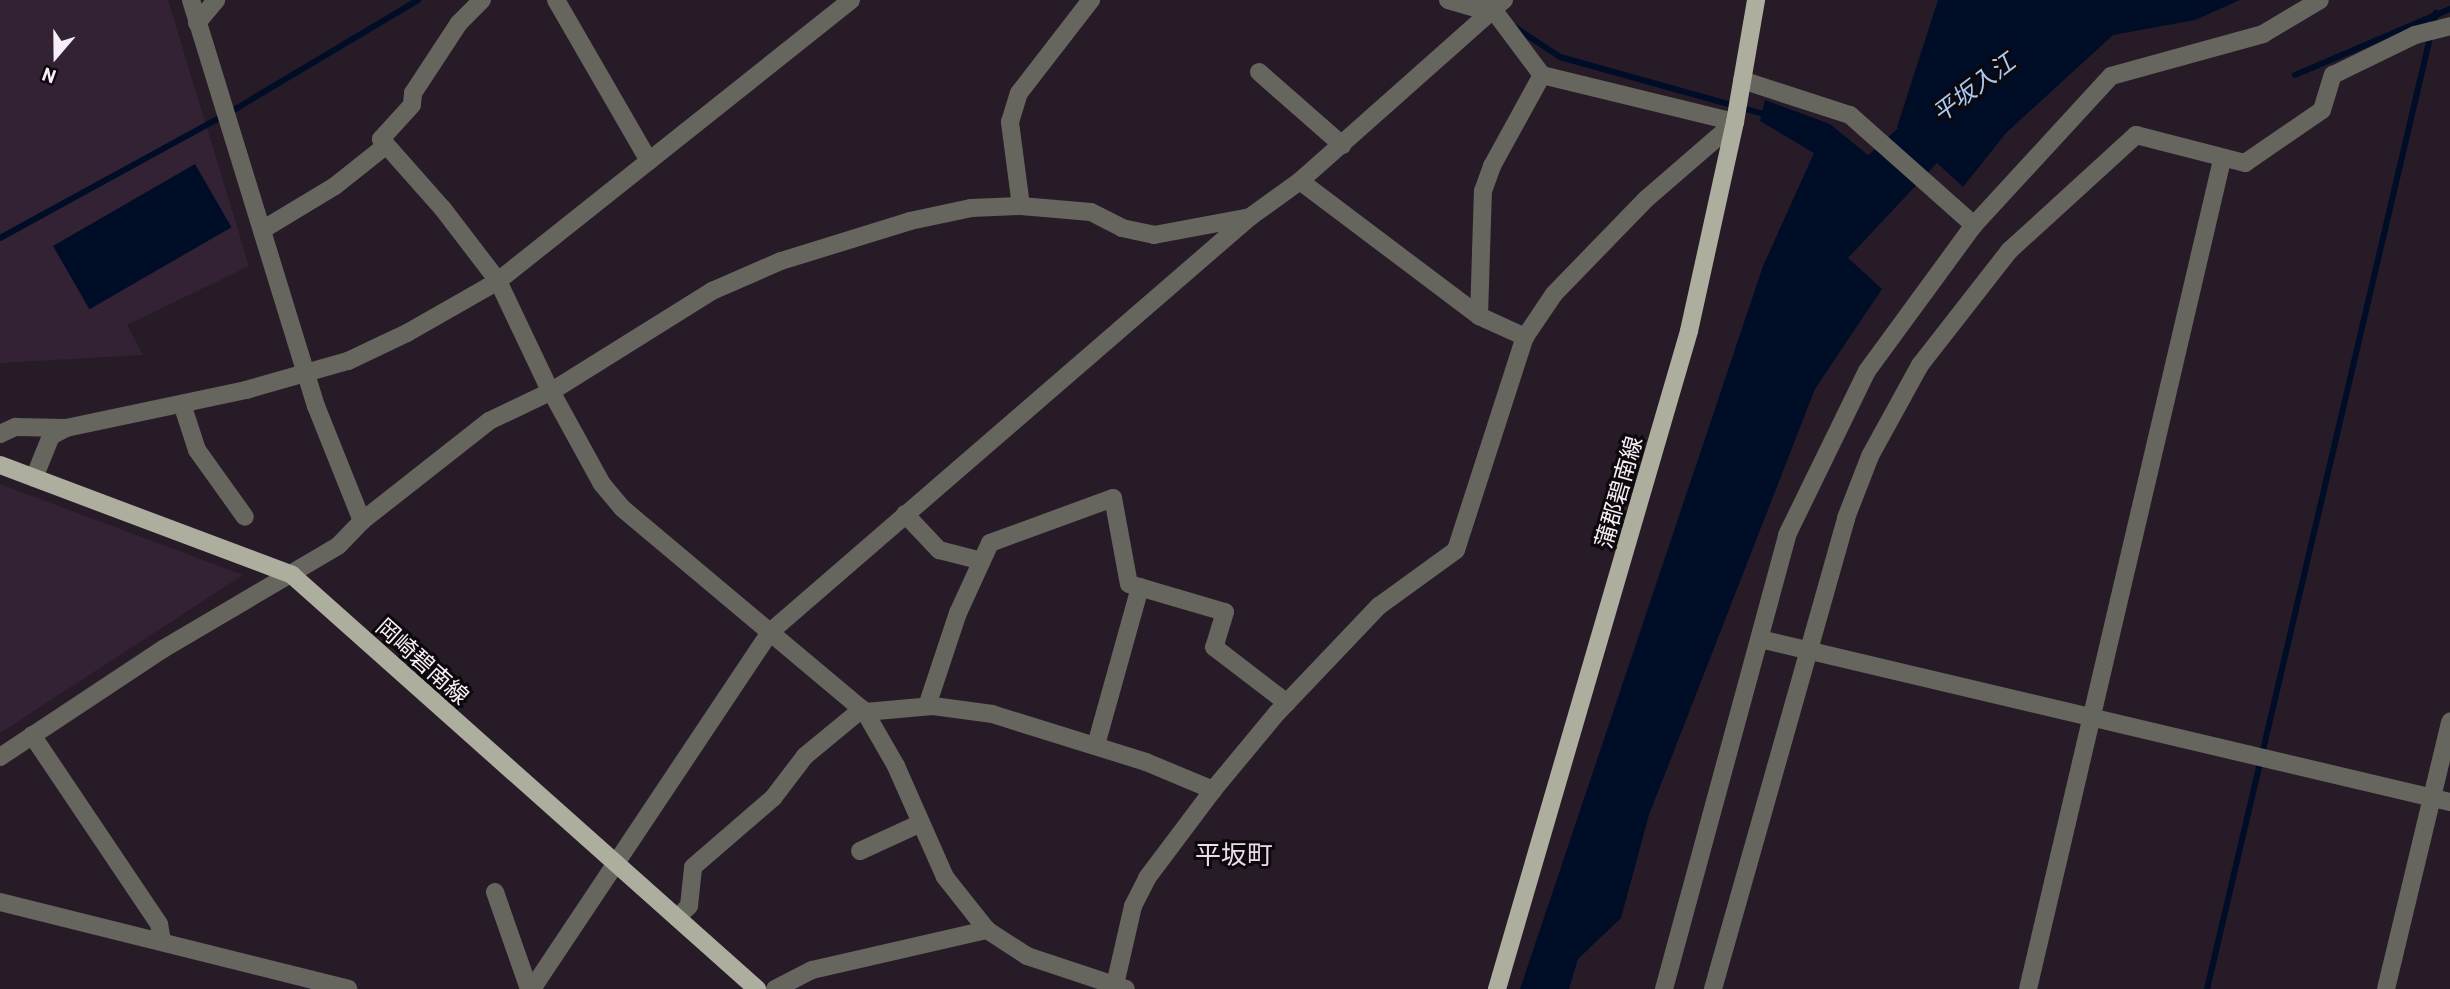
<!DOCTYPE html>
<meta charset="utf-8">
<style>
body{margin:0}
#map{position:relative;width:2450px;height:989px;overflow:hidden;background:#271b27;font-family:Barlow,"Noto Sans JP",sans-serif}
div>[style]{position:absolute}
.built>*{inset:0;background:#323}
.water>*{inset:0;background:#000d27;transform-origin:0 0}
.stream>*{height:6px;margin:-3px;padding:0 3px;transform-origin:3px;border-radius:3px;background:#000d27}
.river>*{height:35px;margin:-17.5px;padding:0 17.5px;transform-origin:17.5px;border-radius:17.5px;background:#000d27}
.minor>*{height:18px;margin:-9px;padding:0 9px;transform-origin:9px;border-radius:9px;background:#66665e}
.major>*{height:18px;margin:-9px;padding:0 9px;transform-origin:9px;border-radius:9px;background:#adae9d}
span{translate:-50% -50%;white-space:nowrap;text-align:center;line-height:1.15;-webkit-text-stroke:6px #0d080c;paint-order:stroke}
.street-label{font-size:23px;color:#f7eff7}
.water-label{font-size:24px;color:#a8caf6;font-style:italic}
.quarter-label{font-size:26px;color:#ecdbeb}
.north{position:absolute;left:21px;top:21px;width:70px;height:70px;-webkit-text-stroke:5px #0d080c;paint-order:stroke;rotate:200deg;font-size:19px;font-weight:700;line-height:28px;text-align:center;color:#f7eff7}
.north::after{content:'';display:block;margin:auto;width:24px;height:32px;background:#f7eff7;clip-path:polygon(50% 0,100% 100%,50% 72%,0 100%)}
</style>
<div id="map">
<div class="built">
<div style="clip-path:polygon(0 0,168px 0,249px 266px,127px 325px,143px 355px,0 363px)"></div>
<div style="clip-path:polygon(0 484px,243px 575px,0 733px)"></div>
</div>
<div class="water">
<div style="clip-path:polygon(1938px 0,2240px 0,2195px 20px,2113px 35px,2006px 133px,1963px 187px,1937px 163px,1848px 258px,1882px 289px,1815px 389px,1649px 815px,1621px 918px,1578px 959px,1569px 989px,1520px 989px,1763px 266px,1814px 153px,1760px 121px,1765px 100px,1830px 124px,1891px 174px,1920px 148px,1897px 127px)"></div>
<div style="left:195px;top:164px;width:73px;height:164px;rotate:60deg"></div>
</div>
<div class="stream">
<div style="left:1513px;top:26px;width:56px;rotate:33.4deg"></div>
<div style="left:1560px;top:57px;width:216px;rotate:15.6deg"></div>
<div style="left:2295px;top:75px;width:168px;rotate:-23.1deg"></div>
<div style="left:0;top:238px;width:270px;rotate:-28.7deg"></div>
<div style="left:237px;top:108px;width:211px;rotate:-30.8deg"></div>
<div style="left:2207px;top:989px;width:1003px;rotate:-76.81deg"></div>
</div>
<div class="river">
<div style="left:1864px;top:182px;width:111px;rotate:-42.4deg"></div>
</div>
<div class="minor">
<div style="left:191px;top:0;width:425px;rotate:72.9deg"></div>
<div style="left:316px;top:406px;width:124px;rotate:68.2deg"></div>
<div style="left:482px;top:0;width:33px;rotate:135deg"></div>
<div style="left:459px;top:23px;width:84px;rotate:123.3deg"></div>
<div style="left:413px;top:93px;width:12px;rotate:95deg"></div>
<div style="left:412px;top:105px;width:46px;rotate:132.4deg"></div>
<div style="left:381px;top:139px;width:94px;rotate:48.5deg"></div>
<div style="left:443px;top:209px;width:91px;rotate:52.6deg"></div>
<div style="left:498px;top:281px;width:114px;rotate:64.6deg"></div>
<div style="left:547px;top:384px;width:114px;rotate:61.2deg"></div>
<div style="left:602px;top:484px;width:31px;rotate:50deg"></div>
<div style="left:622px;top:508px;width:317px;rotate:40deg"></div>
<div style="left:865px;top:712px;width:62px;rotate:60.1deg"></div>
<div style="left:896px;top:766px;width:121px;rotate:66.2deg"></div>
<div style="left:945px;top:877px;width:68px;rotate:51.6deg"></div>
<div style="left:987px;top:930px;width:48px;rotate:33deg"></div>
<div style="left:1027px;top:956px;width:104px;rotate:18.4deg"></div>
<div style="left:556px;top:0;width:186px;rotate:60deg"></div>
<div style="left:1448px;top:0;width:47px;rotate:16.1deg"></div>
<div style="left:1486px;top:0;width:94px;rotate:53.3deg"></div>
<div style="left:1542px;top:75px;width:199px;rotate:13.7deg"></div>
<div style="left:197px;top:23px;width:30px;rotate:-50deg"></div>
<div style="left:1259px;top:72px;width:111px;rotate:41.3deg"></div>
<div style="left:1742px;top:80px;width:114px;rotate:18deg"></div>
<div style="left:1850px;top:115px;width:166px;rotate:41.6deg"></div>
<div style="left:1300px;top:181px;width:224px;rotate:37deg"></div>
<div style="left:1479px;top:316px;width:51px;rotate:24.5deg"></div>
<div style="left:1021px;top:206px;width:85px;rotate:-97.5deg"></div>
<div style="left:1010px;top:122px;width:30px;rotate:-73deg"></div>
<div style="left:1019px;top:93px;width:118px;rotate:-52.3deg"></div>
<div style="left:262px;top:230px;width:85px;rotate:-31.1deg"></div>
<div style="left:335px;top:186px;width:63px;rotate:-38.5deg"></div>
<div style="left:1479px;top:316px;width:125px;rotate:-88.2deg"></div>
<div style="left:1483px;top:191px;width:27px;rotate:-70deg"></div>
<div style="left:1492px;top:166px;width:104px;rotate:-61.2deg"></div>
<div style="left:182px;top:404px;width:48px;rotate:71.9deg"></div>
<div style="left:197px;top:450px;width:82px;rotate:54.4deg"></div>
<div style="left:0;top:434px;width:17px;rotate:-25deg"></div>
<div style="left:15px;top:427px;width:51px;rotate:1.1deg"></div>
<div style="left:66px;top:428px;width:184px;rotate:-11.9deg"></div>
<div style="left:246px;top:390px;width:106px;rotate:-15.9deg"></div>
<div style="left:348px;top:361px;width:65px;rotate:-25.4deg"></div>
<div style="left:407px;top:333px;width:105px;rotate:-29.7deg"></div>
<div style="left:498px;top:281px;width:451px;rotate:-38.5deg"></div>
<div style="left:34px;top:478px;width:45px;rotate:-68deg"></div>
<div style="left:51px;top:436px;width:17px;rotate:-28deg"></div>
<div style="left:905px;top:514px;width:50px;rotate:46.6deg"></div>
<div style="left:939px;top:550px;width:44px;rotate:14.3deg"></div>
<div style="left:1760px;top:639px;width:709px;rotate:13.29deg"></div>
<div style="left:927px;top:706px;width:98px;rotate:-71.6deg"></div>
<div style="left:958px;top:613px;width:77px;rotate:-65.4deg"></div>
<div style="left:990px;top:543px;width:131px;rotate:-20.1deg"></div>
<div style="left:1113px;top:498px;width:87px;rotate:79.5deg"></div>
<div style="left:1129px;top:584px;width:100px;rotate:16.3deg"></div>
<div style="left:1225px;top:612px;width:37px;rotate:107deg"></div>
<div style="left:1214px;top:647px;width:92px;rotate:37.5deg"></div>
<div style="left:865px;top:712px;width:68px;rotate:-5deg"></div>
<div style="left:933px;top:706px;width:60px;rotate:7.7deg"></div>
<div style="left:992px;top:714px;width:161px;rotate:17.3deg"></div>
<div style="left:1146px;top:762px;width:73px;rotate:22.7deg"></div>
<div style="left:32px;top:735px;width:228px;rotate:56.1deg"></div>
<div style="left:159px;top:924px;width:17px;rotate:80deg"></div>
<div style="left:1096px;top:745px;width:164px;rotate:-74.4deg"></div>
<div style="left:0;top:757px;width:196px;rotate:-33.5deg"></div>
<div style="left:163px;top:649px;width:203px;rotate:-30.5deg"></div>
<div style="left:338px;top:546px;width:35px;rotate:-46deg"></div>
<div style="left:362px;top:521px;width:162px;rotate:-38.2deg"></div>
<div style="left:489px;top:421px;width:70px;rotate:-25.5deg"></div>
<div style="left:552px;top:391px;width:189px;rotate:-32deg"></div>
<div style="left:712px;top:291px;width:75px;rotate:-23.5deg"></div>
<div style="left:781px;top:261px;width:135px;rotate:-17.2deg"></div>
<div style="left:910px;top:221px;width:62px;rotate:-12deg"></div>
<div style="left:971px;top:208px;width:50px;rotate:-2.3deg"></div>
<div style="left:1021px;top:206px;width:70px;rotate:4.9deg"></div>
<div style="left:1091px;top:212px;width:35px;rotate:27deg"></div>
<div style="left:1122px;top:228px;width:33px;rotate:12deg"></div>
<div style="left:1154px;top:235px;width:98px;rotate:-10.6deg"></div>
<div style="left:860px;top:851px;width:67px;rotate:-24.7deg"></div>
<div style="left:495px;top:892px;width:103px;rotate:70.7deg"></div>
<div style="left:0;top:902px;width:359px;rotate:14deg"></div>
<div style="left:677px;top:918px;width:17px;rotate:-45deg"></div>
<div style="left:689px;top:906px;width:39px;rotate:-84deg"></div>
<div style="left:693px;top:867px;width:106px;rotate:-40.8deg"></div>
<div style="left:773px;top:798px;width:53px;rotate:-52.7deg"></div>
<div style="left:805px;top:756px;width:74px;rotate:-39.5deg"></div>
<div style="left:532px;top:989px;width:428px;rotate:-56.3deg"></div>
<div style="left:769px;top:633px;width:636px;rotate:-40.86deg"></div>
<div style="left:1250px;top:217px;width:62px;rotate:-35.8deg"></div>
<div style="left:1300px;top:181px;width:273px;rotate:-41.6deg"></div>
<div style="left:775px;top:989px;width:42px;rotate:-27.2deg"></div>
<div style="left:812px;top:970px;width:180px;rotate:-12.9deg"></div>
<div style="left:1114px;top:989px;width:85px;rotate:-77.1deg"></div>
<div style="left:1133px;top:906px;width:31px;rotate:-63deg"></div>
<div style="left:1147px;top:878px;width:110px;rotate:-53.1deg"></div>
<div style="left:1213px;top:790px;width:100px;rotate:-50.3deg"></div>
<div style="left:1277px;top:713px;width:148px;rotate:-46.4deg"></div>
<div style="left:1379px;top:606px;width:95px;rotate:-36deg"></div>
<div style="left:1456px;top:550px;width:224px;rotate:-72.1deg"></div>
<div style="left:1525px;top:337px;width:52px;rotate:-56deg"></div>
<div style="left:1554px;top:294px;width:131px;rotate:-45.9deg"></div>
<div style="left:1645px;top:200px;width:119px;rotate:-40.9deg"></div>
<div style="left:1664px;top:989px;width:470px;rotate:-74.8deg"></div>
<div style="left:1787px;top:535px;width:182px;rotate:-64deg"></div>
<div style="left:1867px;top:371px;width:181px;rotate:-53.8deg"></div>
<div style="left:1974px;top:225px;width:202px;rotate:-47.4deg"></div>
<div style="left:2111px;top:76px;width:158px;rotate:-15.4deg"></div>
<div style="left:2263px;top:34px;width:66px;rotate:-30.8deg"></div>
<div style="left:1713px;top:989px;width:489px;rotate:-74.2deg"></div>
<div style="left:1846px;top:518px;width:66px;rotate:-68.8deg"></div>
<div style="left:1870px;top:456px;width:104px;rotate:-61.2deg"></div>
<div style="left:1920px;top:365px;width:145px;rotate:-52deg"></div>
<div style="left:2009px;top:251px;width:172px;rotate:-42.4deg"></div>
<div style="left:2136px;top:135px;width:113px;rotate:14.4deg"></div>
<div style="left:2245px;top:163px;width:93px;rotate:-34.5deg"></div>
<div style="left:2322px;top:110px;width:37px;rotate:-73deg"></div>
<div style="left:2333px;top:75px;width:91px;rotate:-26deg"></div>
<div style="left:2415px;top:35px;width:36px;rotate:-14deg"></div>
<div style="left:2028px;top:989px;width:851px;rotate:-76.83deg"></div>
<div style="left:2386px;top:989px;width:275px;rotate:-76.5deg"></div>
</div>
<div class="major">
<div style="left:0;top:465px;width:312px;rotate:20.6deg"></div>
<div style="left:292px;top:575px;width:623px;rotate:41.68deg"></div>
<div style="left:1497px;top:989px;width:685px;rotate:-73.73deg"></div>
<div style="left:1689px;top:331px;width:214px;rotate:-77.6deg"></div>
<div style="left:1735px;top:122px;width:124px;rotate:-80.2deg"></div>
</div>
<div class="street-label">
<span style="left:1618px;top:492px;rotate:-74deg">蒲郡碧南線</span>
<span style="left:423px;top:661px;rotate:42deg">岡崎碧南線</span>
</div>
<div class="water-label">
<span style="left:1973px;top:87px;rotate:-37deg">平坂入江</span>
</div>
<div class="quarter-label">
<span style="left:1234px;top:854px">平坂町</span>
</div>
<div class="north">N</div>
</div>
